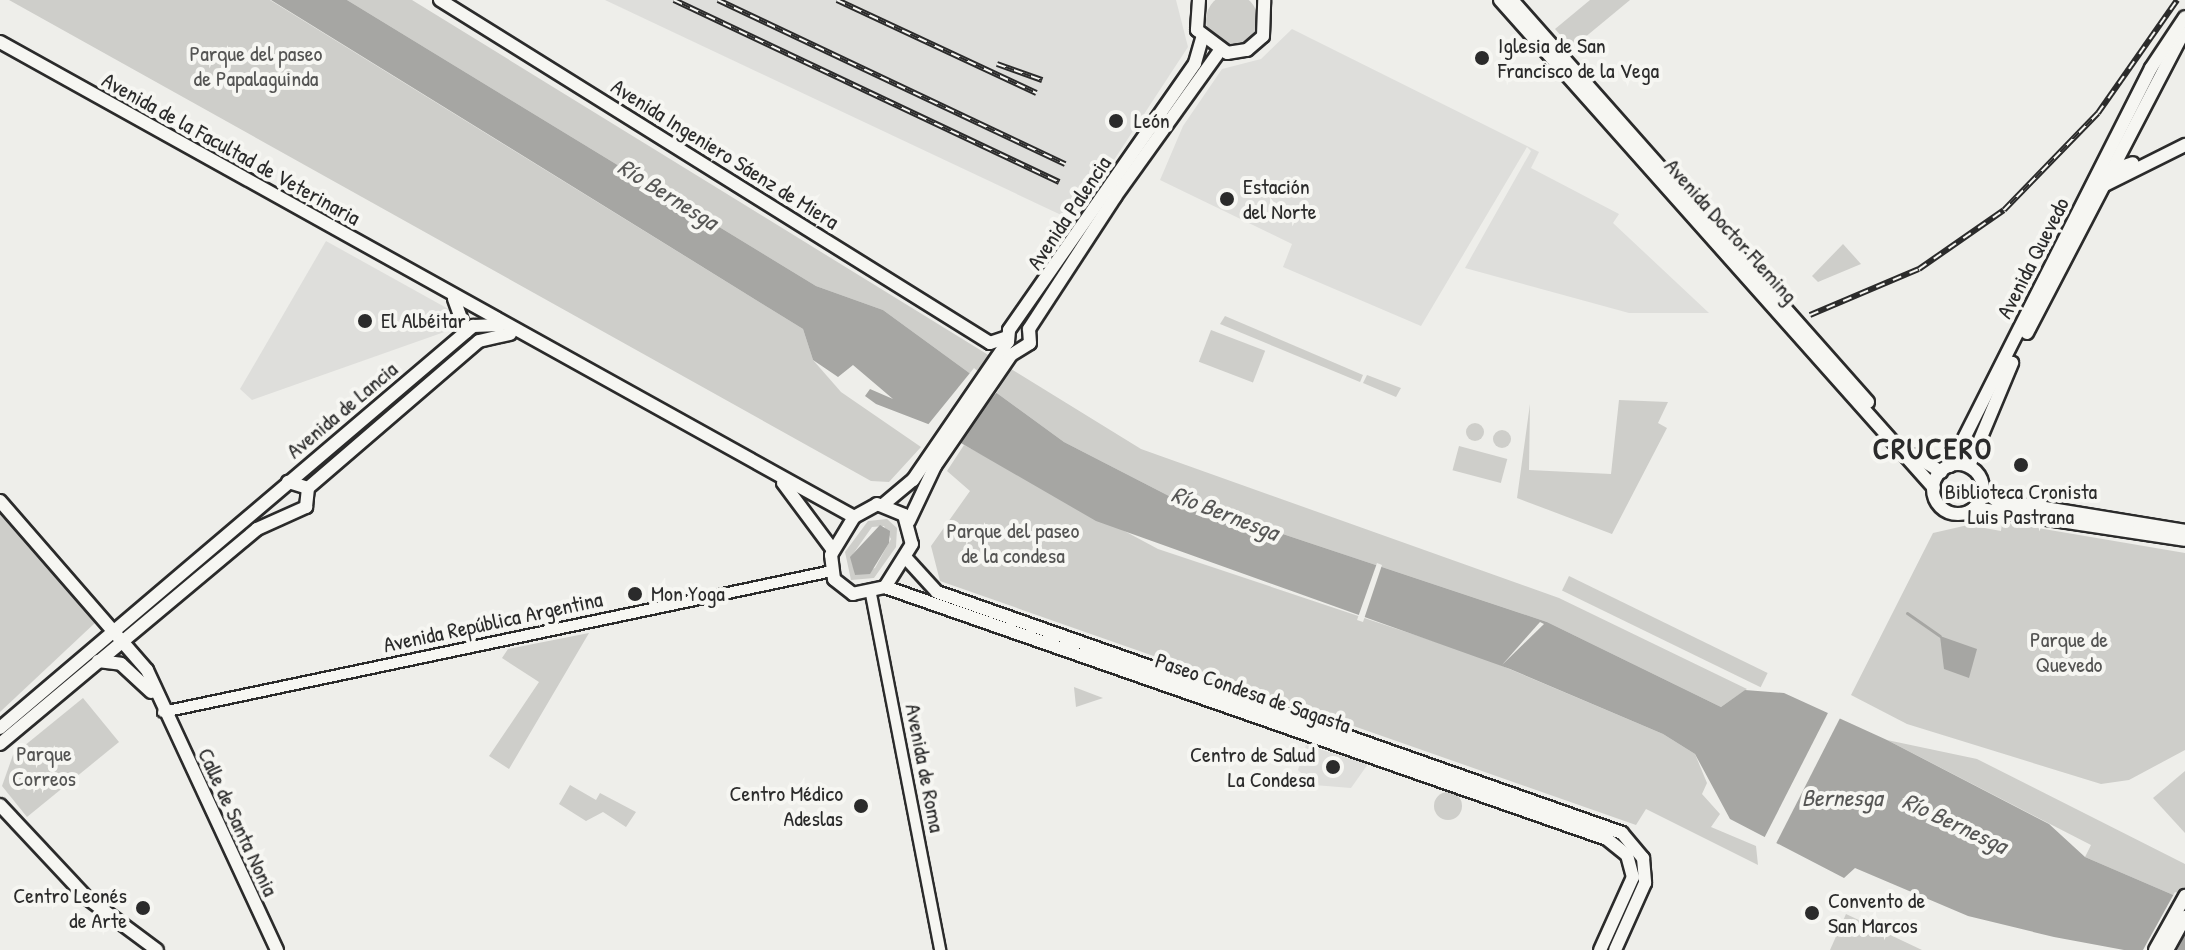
<!DOCTYPE html>
<meta charset="utf-8">
<style>
body{margin:0}
#map{position:relative;width:2185px;height:950px;overflow:hidden;background:#eeeeea;font-family:"Patrick Hand",sans-serif}
div>[style]{position:absolute}
.built>*{inset:0;background:#dededb}
.green>*{inset:0;background:#cececa;transform-origin:0 0}
.round{border-radius:50%}
.water>*{inset:0;background:#a6a6a3}
.pier>*{inset:0;background:#eeeeea;transform-origin:0 0}
.stream>*{height:3px;margin:-1.5px;padding:0 1.5px;transform-origin:1.5px;border-radius:1.5px;background:#a6a6a3}
.roads{filter:drop-shadow(2px 0 #2b2b2b) drop-shadow(-2px 0 #2b2b2b) drop-shadow(0 2px #2b2b2b) drop-shadow(0 -2px #2b2b2b)}
.minor>*{height:10px;margin:-5px;padding:0 5px;transform-origin:5px;border-radius:5px;background:#f6f6f2}
.major>*{height:12px;margin:-6px;padding:0 6px;transform-origin:6px;border-radius:6px;background:#f6f6f2}
.major>.ring{margin:-6px;padding:0;box-sizing:content-box;background:none;border:12px solid #f6f6f2;border-radius:50%}
.rail>*{height:6px;margin-top:-3px;transform-origin:0;background:repeating-linear-gradient(90deg,#f6f6f2 0 9px,#2b2b2b 0 18px);box-sizing:border-box;border-block:2px solid #2b2b2b}
.dots>*{width:22px;height:22px;translate:-50% -50%;box-sizing:border-box;border:4px solid #f6f6f2;border-radius:50%}
span{translate:-50% -50%;white-space:nowrap;text-align:center;line-height:1.15;-webkit-text-stroke:8px #f6f6f2;paint-order:stroke}
.poi-label{font-size:22px;color:#2b2b2b}
.left{translate:0 -50%;text-align:left}
.right{translate:-100% -50%;text-align:right}
.park-label{font-size:22px;color:#545453}
.street-label{font-size:22px;color:#2b2b2b}
.water-label{font-size:24px;color:#565655;font-style:italic}
.district-label{font-size:30px;color:#2b2b2b;font-weight:700;letter-spacing:2px}
</style>
<div id="map">
<div class="built">
<div style="clip-path:polygon(605px 0,1176px 0,1188px 47px,1074px 221px)"></div>
<div style="clip-path:polygon(1292px 29px,1539px 152px,1531px 168px,1619px 214px,1613px 223px,1709px 313px,1629px 313px,1465px 268px,1531px 151px,1527px 147px,1421px 326px,1283px 267px,1292px 244px,1160px 180px,1183px 126px,1222px 69px,1261px 59px)"></div>
<div style="clip-path:polygon(326px 241px,452px 311px,450px 330px,252px 400px,240px 389px)"></div>
<div style="clip-path:polygon(1306px 745px,1368px 764px,1351px 788px,1314px 785px,1298px 770px)"></div>
</div>
<div class="green">
<div class="round" style="left:1206px;top:-6px;width:52px;height:52px"></div>
<div style="clip-path:polygon(9px 0,270px 0,803px 329px,813px 360px,841px 392px,921px 447px,889px 482px,871px 481px)"></div>
<div style="clip-path:polygon(347px 0,412px 0,1141px 449px,1559px 598px,1747px 689px,1721px 707px,1547px 622px,1169px 496px,1064px 442px,883px 310px,816px 286px)"></div>
<div style="clip-path:polygon(1590px 0,1630px 0,1572px 48px,1555px 29px)"></div>
<div style="clip-path:polygon(1843px 244px,1861px 264px,1818px 282px,1812px 276px)"></div>
<div style="clip-path:polygon(1225px 316px,1363px 375px,1360px 382px,1220px 324px)"></div>
<div style="left:1211px;top:330px;width:58px;height:34px;rotate:21deg"></div>
<div style="clip-path:polygon(1367px 375px,1401px 388px,1396px 397px,1363px 383px)"></div>
<div style="clip-path:polygon(1619px 400px,1668px 402px,1658px 423px,1667px 428px,1612px 534px,1517px 498px,1530px 404px,1529px 470px,1611px 474px)"></div>
<div class="round" style="left:1466px;top:423px;width:18px;height:18px"></div>
<div class="round" style="left:1493px;top:430px;width:18px;height:18px"></div>
<div style="clip-path:polygon(964px 445px,1158px 549px,1481px 657px,1663px 734px,1695px 754px,1707px 783px,1702px 794px,1720px 814px,1711px 827px,1756px 846px,1758px 865px,1646px 809px,1636px 825px,940px 581px,931px 546px,970px 491px,947px 471px)"></div>
<div style="left:1459px;top:446px;width:50px;height:25px;rotate:15deg"></div>
<div style="clip-path:polygon(0 514px,97px 621px,0 712px)"></div>
<div style="clip-path:polygon(evenodd,887px 519px,897px 528px,896px 547px,874px 578px,851px 580px,845px 552px,868px 521px,887px 519px,884px 526px,891px 539px,875px 568px,855px 575px,853px 554px,872px 527px,884px 526px)"></div>
<div style="clip-path:polygon(2002px 522px,2185px 553px,2185px 750px,2129px 780px,2101px 784px,1907px 724px,1851px 695px,1933px 533px,1968px 525px,2001px 531px)"></div>
<div style="left:1569px;top:576px;width:221px;height:16px;rotate:26deg"></div>
<div style="clip-path:polygon(589px 633px,509px 769px,489px 756px,539px 682px,502px 658px,508px 649px)"></div>
<div style="clip-path:polygon(1074px 687px,1103px 698px,1076px 707px)"></div>
<div style="clip-path:polygon(83px 698px,119px 742px,27px 817px,2px 786px,13px 755px)"></div>
<div style="clip-path:polygon(1887px 740px,1977px 759px,2185px 864px,2185px 900px,2085px 857px,2091px 845px)"></div>
<div style="clip-path:polygon(2185px 771px,2185px 833px,2153px 798px)"></div>
<div style="clip-path:polygon(570px 785px,596px 800px,600px 793px,636px 812px,626px 827px,603px 812px,586px 821px,559px 804px)"></div>
<div class="round" style="left:1434px;top:792px;width:28px;height:28px"></div>
<div style="clip-path:polygon(1846px 914px,1922px 950px,1830px 950px)"></div>
</div>
<div class="water">
<div style="clip-path:polygon(271px 0,347px 0,816px 286px,883px 310px,1064px 442px,1169px 496px,1547px 622px,1721px 707px,1745px 690px,1784px 693px,1887px 740px,2049px 824px,2085px 857px,2185px 900px,2185px 950px,2124px 950px,2054px 937px,1968px 916px,1855px 868px,1844px 878px,1730px 819px,1695px 754px,1663px 734px,1510px 669px,1096px 521px,928px 424px,876px 404px,865px 396px,870px 389px,893px 399px,853px 365px,838px 377px,813px 360px,803px 329px)"></div>
<div style="clip-path:polygon(880px 525px,890px 531px,889px 543px,870px 574px,855px 575px,850px 557px)"></div>
<div style="clip-path:polygon(1940px 636px,1977px 649px,1969px 678px,1944px 669px)"></div>
</div>
<div class="pier">
<div style="left:974px;top:368px;width:33px;height:76px;rotate:39deg"></div>
<div style="clip-path:polygon(1377px 563px,1382px 565px,1363px 622px,1357px 620px)"></div>
<div style="clip-path:polygon(1540px 622px,1544px 624px,1502px 665px)"></div>
<div style="left:1830px;top:709px;width:13px;height:146px;rotate:27deg"></div>
<div style="clip-path:polygon(2175px 892px,2185px 896px,2185px 934px,2177px 950px,2143px 950px)"></div>
</div>
<div class="stream">
<div style="left:1907px;top:613px;width:40px;rotate:34.9deg"></div>
</div>
<div class="roads">
<div class="minor">
<div style="left:871px;top:594px;width:363px;rotate:79deg"></div>
<div style="left:163px;top:712px;width:684px;rotate:-11.9deg"></div>
</div>
<div class="major">
<div style="left:440px;top:0;width:648px;rotate:31.95deg"></div>
<div style="left:990px;top:343px;width:18px;rotate:-19deg"></div>
<div style="left:1199px;top:0;width:30px;rotate:94deg"></div>
<div style="left:1197px;top:30px;width:38px;rotate:37deg"></div>
<div style="left:1227px;top:53px;width:20px;rotate:-9deg"></div>
<div style="left:1247px;top:50px;width:21px;rotate:-41deg"></div>
<div style="left:1263px;top:36px;width:36px;rotate:-88deg"></div>
<div style="left:1500px;top:0;width:653px;rotate:48.35deg"></div>
<div style="left:1512px;top:0;width:537px;rotate:48.47deg"></div>
<div style="left:0;top:42px;width:977px;rotate:29.08deg"></div>
<div style="left:2110px;top:171px;width:24px;rotate:-19deg"></div>
<div style="left:2103px;top:186px;width:92px;rotate:-26.6deg"></div>
<div style="left:454px;top:299px;width:35px;rotate:70deg"></div>
<div style="left:2027px;top:333px;width:338px;rotate:-62.5deg"></div>
<div style="left:1008px;top:342px;width:12px;rotate:-85deg"></div>
<div style="left:1009px;top:330px;width:325px;rotate:-55.1deg"></div>
<div style="left:1195px;top:63px;width:25px;rotate:-74deg"></div>
<div style="left:1914px;top:455px;width:32px;rotate:32deg"></div>
<div class="ring" style="left:1933px;top:464px;width:38px;height:38px"></div>
<div style="left:1950px;top:466px;width:446px;rotate:-63.2deg"></div>
<div style="left:2151px;top:68px;width:61px;rotate:-56.3deg"></div>
<div style="left:1969px;top:466px;width:112px;rotate:-67.3deg"></div>
<div style="left:783px;top:483px;width:84px;rotate:53.3deg"></div>
<div style="left:308px;top:488px;width:225px;rotate:-40.7deg"></div>
<div style="left:479px;top:341px;width:32px;rotate:-13deg"></div>
<div style="left:1983px;top:491px;width:16px;rotate:35deg"></div>
<div style="left:1996px;top:500px;width:192px;rotate:9.3deg"></div>
<div style="left:0;top:501px;width:224px;rotate:49deg"></div>
<div style="left:147px;top:670px;width:309px;rotate:65.1deg"></div>
<div style="left:877px;top:504px;width:29px;rotate:22deg"></div>
<div style="left:904px;top:515px;width:30px;rotate:75deg"></div>
<div style="left:912px;top:544px;width:51px;rotate:122.1deg"></div>
<div style="left:885px;top:587px;width:33px;rotate:168deg"></div>
<div style="left:853px;top:594px;width:24px;rotate:-142deg"></div>
<div style="left:834px;top:579px;width:24px;rotate:-97deg"></div>
<div style="left:831px;top:555px;width:44px;rotate:-58.8deg"></div>
<div style="left:854px;top:517px;width:26px;rotate:-29deg"></div>
<div style="left:884px;top:504px;width:38px;rotate:-40deg"></div>
<div style="left:913px;top:480px;width:168px;rotate:-55.6deg"></div>
<div style="left:1974px;top:508px;width:213px;rotate:8.6deg"></div>
<div style="left:909px;top:521px;width:61px;rotate:-64.7deg"></div>
<div style="left:935px;top:466px;width:135px;rotate:-55.6deg"></div>
<div style="left:1011px;top:355px;width:22px;rotate:-32deg"></div>
<div style="left:1030px;top:343px;width:14px;rotate:-94deg"></div>
<div style="left:1029px;top:329px;width:158px;rotate:-56.9deg"></div>
<div style="left:1115px;top:197px;width:178px;rotate:-54.4deg"></div>
<div style="left:905px;top:557px;width:47px;rotate:47.6deg"></div>
<div style="left:937px;top:592px;width:726px;rotate:19.38deg"></div>
<div style="left:1622px;top:833px;width:33px;rotate:50deg"></div>
<div style="left:1643px;top:858px;width:25px;rotate:85deg"></div>
<div style="left:1645px;top:883px;width:73px;rotate:114.1deg"></div>
<div style="left:885px;top:587px;width:765px;rotate:19.24deg"></div>
<div style="left:1607px;top:839px;width:26px;rotate:39deg"></div>
<div style="left:1627px;top:855px;width:23px;rotate:75deg"></div>
<div style="left:1633px;top:877px;width:80px;rotate:114.3deg"></div>
<div style="left:98px;top:661px;width:23px;rotate:7deg"></div>
<div style="left:121px;top:664px;width:41px;rotate:43deg"></div>
<div style="left:0;top:728px;width:621px;rotate:-40.36deg"></div>
<div style="left:473px;top:326px;width:27px;rotate:-2deg"></div>
<div style="left:0;top:744px;width:335px;rotate:-39.9deg"></div>
<div style="left:257px;top:529px;width:54px;rotate:-24.2deg"></div>
<div style="left:306px;top:507px;width:19px;rotate:-84deg"></div>
<div style="left:308px;top:488px;width:21px;rotate:-163deg"></div>
<div style="left:0;top:805px;width:127px;rotate:46.9deg"></div>
<div style="left:87px;top:898px;width:87px;rotate:36.6deg"></div>
<div style="left:2155px;top:950px;width:62px;rotate:-60.9deg"></div>
<div style="left:2167px;top:950px;width:38px;rotate:-61deg"></div>
</div>
</div>
<div class="rail">
<div style="left:674px;top:0;width:426px;rotate:25.3deg"></div>
<div style="left:718px;top:0;width:384px;rotate:25.3deg"></div>
<div style="left:837px;top:0;width:220px;rotate:25deg"></div>
<div style="left:997px;top:64px;width:48px;rotate:19.6deg"></div>
<div style="left:1810px;top:315px;width:118px;rotate:-22.9deg"></div>
<div style="left:1919px;top:269px;width:103px;rotate:-34.8deg"></div>
<div style="left:2004px;top:210px;width:135px;rotate:-45.9deg"></div>
<div style="left:2098px;top:113px;width:138px;rotate:-55deg"></div>
</div>
<div class="dots">
<div style="left:1482px;top:58px;background:#2b2b2b"></div>
<div style="left:1116px;top:121px;background:#2b2b2b"></div>
<div style="left:1227px;top:199px;background:#2b2b2b"></div>
<div style="left:365px;top:321px;background:#2b2b2b"></div>
<div style="left:2021px;top:465px;background:#2b2b2b"></div>
<div style="left:635px;top:594px;background:#2b2b2b"></div>
<div style="left:1333px;top:767px;background:#2b2b2b"></div>
<div style="left:861px;top:806px;background:#2b2b2b"></div>
<div style="left:143px;top:908px;background:#2b2b2b"></div>
<div style="left:1812px;top:913px;background:#2b2b2b"></div>
</div>
<div class="poi-label">
<span class="left" style="left:1498px;top:58px">Iglesia de San<br>Francisco de la Vega</span>
<span class="left" style="left:1134px;top:121px">León</span>
<span class="left" style="left:1243px;top:199px">Estación<br>del Norte</span>
<span class="left" style="left:381px;top:321px">El Albéitar</span>
<span style="left:2021px;top:504px">Biblioteca Cronista<br>Luis Pastrana</span>
<span class="left" style="left:651px;top:594px">Mon Yoga</span>
<span class="right" style="left:1315px;top:767px">Centro de Salud<br>La Condesa</span>
<span class="right" style="left:843px;top:806px">Centro Médico<br>Adeslas</span>
<span class="right" style="left:127px;top:908px">Centro Leonés<br>de Arte</span>
<span class="left" style="left:1828px;top:913px">Convento de<br>San Marcos</span>
</div>
<div class="park-label">
<span style="left:256px;top:66px">Parque del paseo<br>de Papalaguinda</span>
<span style="left:1013px;top:543px">Parque del paseo<br>de la condesa</span>
<span style="left:2069px;top:652px">Parque de<br>Quevedo</span>
<span style="left:44px;top:766px">Parque<br>Correos</span>
</div>
<div class="street-label">
<span style="left:231px;top:149px;rotate:29deg">Avenida de la Facultad de Veterinaria</span>
<span style="left:725px;top:154px;rotate:32deg">Avenida Ingeniero Sáenz de Miera</span>
<span style="left:1069px;top:213px;rotate:-56deg">Avenida Palencia</span>
<span style="left:1731px;top:231px;rotate:48deg">Avenida Doctor Fleming</span>
<span style="left:2033px;top:258px;rotate:-63deg">Avenida Quevedo</span>
<span style="left:342px;top:410px;rotate:-40deg">Avenida de Lancia</span>
<span style="left:493px;top:622px;rotate:-12deg">Avenida República Argentina</span>
<span style="left:1253px;top:693px;rotate:19deg">Paseo Condesa de Sagasta</span>
<span style="left:925px;top:768px;rotate:79deg">Avenida de Roma</span>
<span style="left:238px;top:822px;rotate:65deg">Calle de Santa Nonia</span>
</div>
<div class="water-label">
<span style="left:668px;top:194px;rotate:32deg">Río Bernesga</span>
<span style="left:1225px;top:513px;rotate:21deg">Río Bernesga</span>
<span style="left:1842px;top:798px">Bernesga</span>
<span style="left:1955px;top:823px;rotate:25deg">Río Bernesga</span>
</div>
<div class="district-label">
<span style="left:1933px;top:448px">CRUCERO</span>
</div>
</div>
